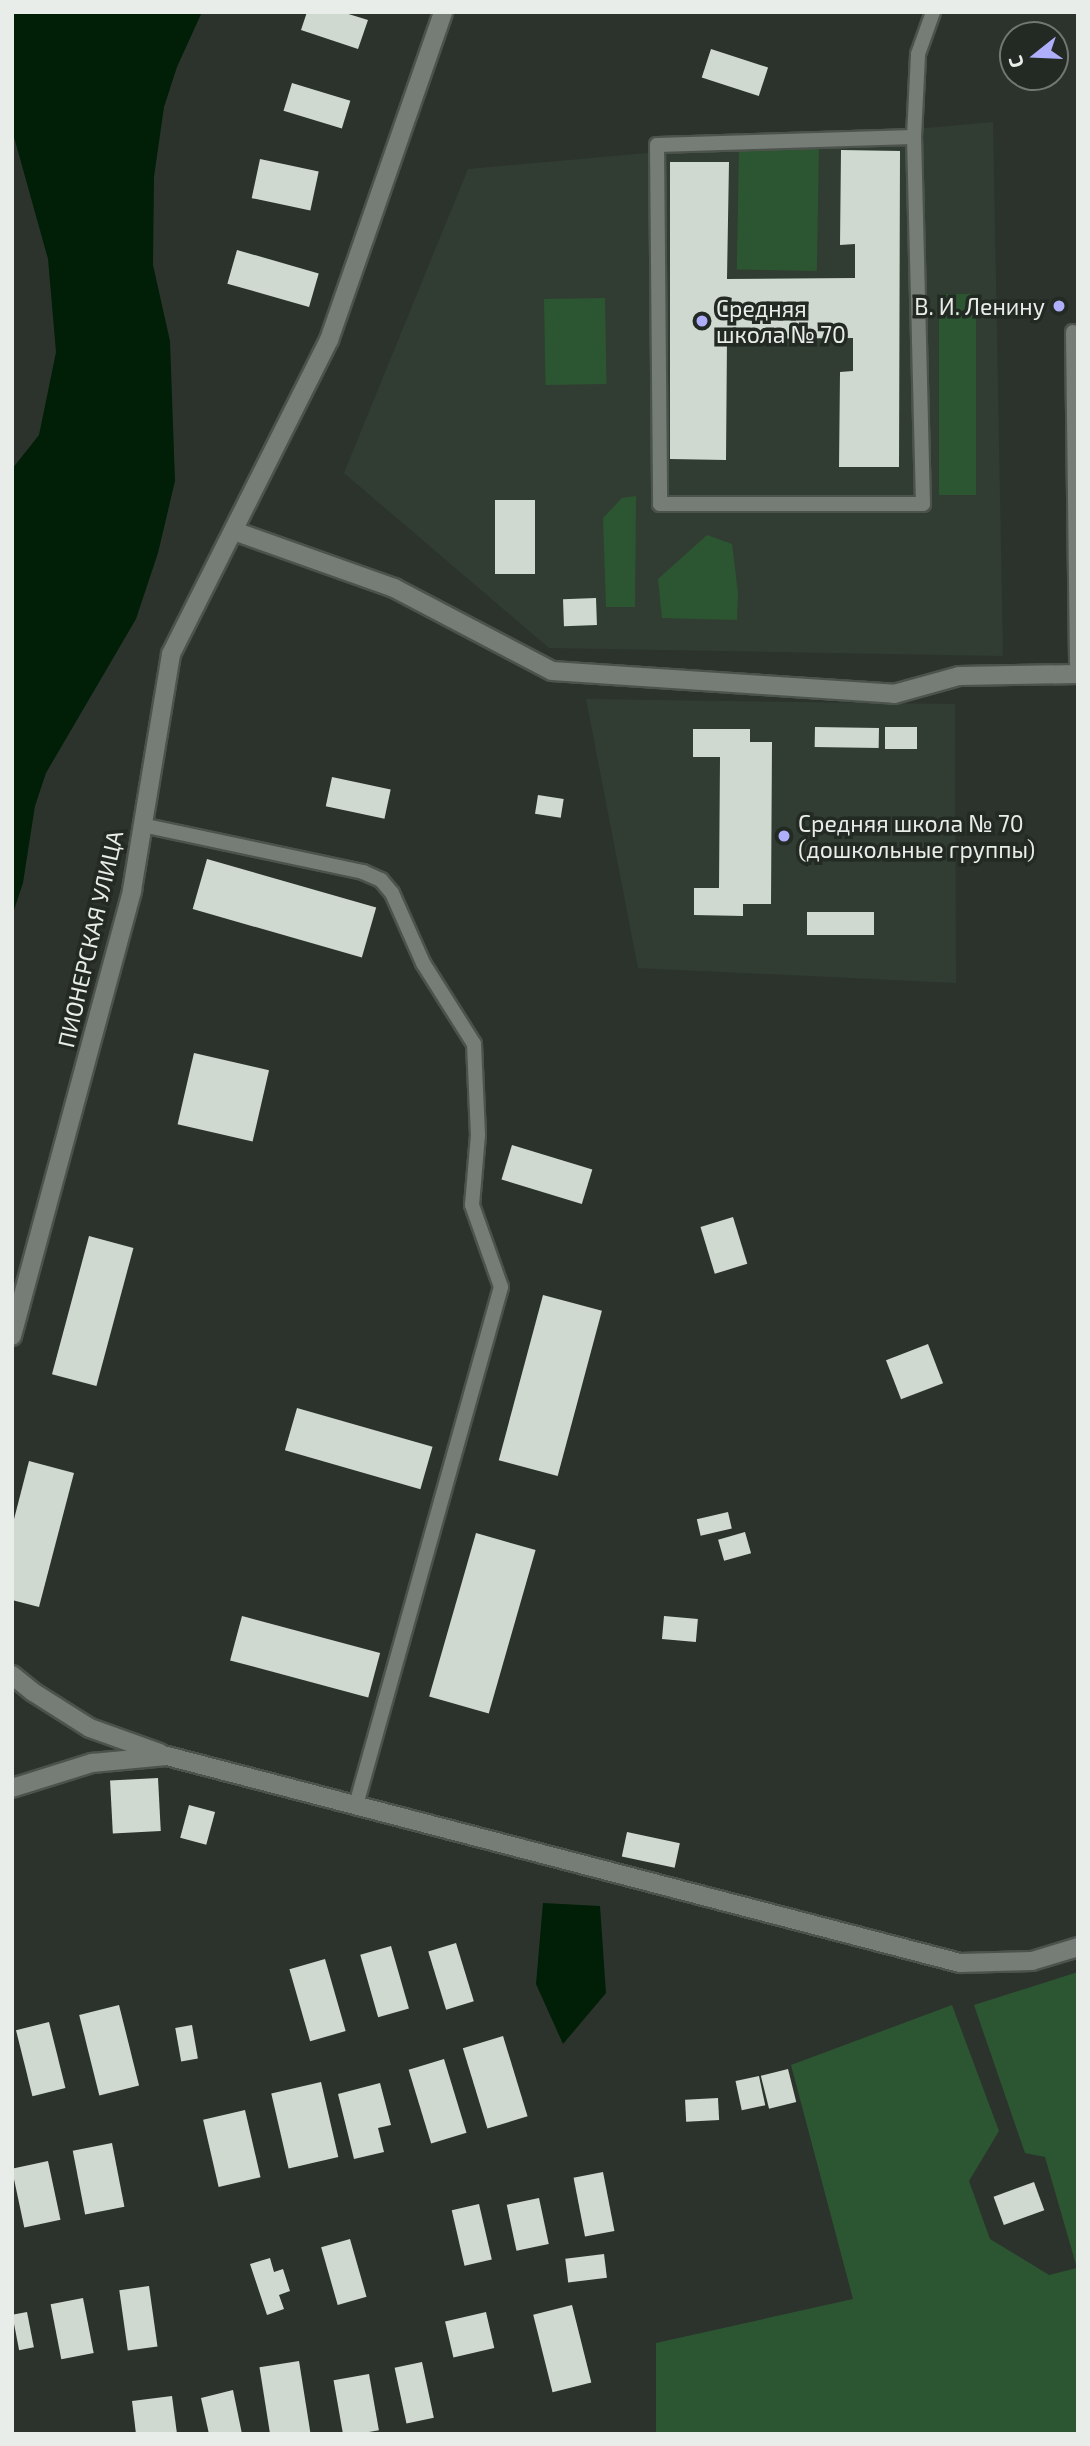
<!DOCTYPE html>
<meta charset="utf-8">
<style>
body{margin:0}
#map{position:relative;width:1090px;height:2446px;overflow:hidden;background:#2c332d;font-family:"Exo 2",sans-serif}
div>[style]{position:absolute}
.built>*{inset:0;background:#313d32}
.green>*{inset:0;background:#2c5631;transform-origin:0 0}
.water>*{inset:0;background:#011f06}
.building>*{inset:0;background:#d0d9d0;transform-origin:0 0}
.roads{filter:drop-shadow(2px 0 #4c524c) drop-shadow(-2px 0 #4c524c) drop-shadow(0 2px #4c524c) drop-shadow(0 -2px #4c524c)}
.lane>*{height:14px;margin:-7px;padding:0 7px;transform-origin:7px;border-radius:7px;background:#757d76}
.street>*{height:18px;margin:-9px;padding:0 9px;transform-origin:9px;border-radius:9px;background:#757d76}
.dots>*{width:19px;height:19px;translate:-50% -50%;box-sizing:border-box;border:4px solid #232923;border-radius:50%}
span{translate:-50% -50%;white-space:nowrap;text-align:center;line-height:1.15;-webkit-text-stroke:7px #232923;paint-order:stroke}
.poi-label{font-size:23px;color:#e9ede9}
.right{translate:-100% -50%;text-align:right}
.left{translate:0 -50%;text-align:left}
.street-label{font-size:23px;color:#e9ede9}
.frame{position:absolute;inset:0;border:14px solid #e9ede9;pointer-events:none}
.north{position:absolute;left:999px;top:21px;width:70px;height:70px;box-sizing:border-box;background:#232923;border:2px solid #727772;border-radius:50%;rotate:252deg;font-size:19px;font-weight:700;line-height:28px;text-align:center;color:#e9ede9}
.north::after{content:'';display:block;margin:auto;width:24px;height:32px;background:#aeaefa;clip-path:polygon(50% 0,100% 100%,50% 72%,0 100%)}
</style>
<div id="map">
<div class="built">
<div style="clip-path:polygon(993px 122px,1003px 656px,549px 648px,344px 473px,468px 169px)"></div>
<div style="clip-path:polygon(586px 699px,955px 704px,956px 983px,638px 968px)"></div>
</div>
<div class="green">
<div style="left:819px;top:146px;width:125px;height:80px;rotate:91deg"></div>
<div style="left:939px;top:294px;width:37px;height:201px"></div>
<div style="left:605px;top:298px;width:86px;height:61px;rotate:89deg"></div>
<div style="clip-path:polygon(636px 496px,635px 607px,606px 607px,603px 518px,622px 498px)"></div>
<div style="clip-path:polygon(707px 535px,732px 544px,738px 593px,737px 620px,662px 618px,658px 579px)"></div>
<div style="clip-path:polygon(1078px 1972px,1078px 2434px,656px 2434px,656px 2343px,853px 2299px,791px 2065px,952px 2005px,999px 2131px,969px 2181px,990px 2239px,1049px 2275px,1077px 2268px,1045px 2157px,1025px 2153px,974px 2005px)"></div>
</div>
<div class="water">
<div style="clip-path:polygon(12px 12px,202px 12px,177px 67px,164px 107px,154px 177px,153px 265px,170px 341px,175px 481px,158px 553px,136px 619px,46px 773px,35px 806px,23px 883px,12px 916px,12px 469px,39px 435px,56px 352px,48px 259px,12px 130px)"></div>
<div style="clip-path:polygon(543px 1903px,600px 1906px,606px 1993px,563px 2044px,536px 1984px)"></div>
</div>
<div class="building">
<div style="clip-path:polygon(307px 12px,342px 12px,368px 20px,358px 49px,301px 30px)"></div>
<div style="left:711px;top:49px;width:60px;height:30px;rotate:18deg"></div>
<div style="left:292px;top:83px;width:61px;height:29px;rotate:17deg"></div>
<div style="clip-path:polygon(841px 150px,900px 151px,899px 467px,839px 467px,840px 372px,853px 371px,853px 338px,727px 339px,726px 460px,670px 459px,670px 162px,729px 162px,727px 279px,855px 278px,855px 244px,840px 245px)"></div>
<div style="left:260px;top:159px;width:60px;height:40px;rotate:12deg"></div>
<div style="left:237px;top:250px;width:85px;height:35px;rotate:16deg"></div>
<div style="left:495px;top:500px;width:40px;height:74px"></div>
<div style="left:596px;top:598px;width:27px;height:33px;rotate:88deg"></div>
<div style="left:815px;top:727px;width:64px;height:20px;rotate:1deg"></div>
<div style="left:885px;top:727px;width:32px;height:22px"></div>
<div style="clip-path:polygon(693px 729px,750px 729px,750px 742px,772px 742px,771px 904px,743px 904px,743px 916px,694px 915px,694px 888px,719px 888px,720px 757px,693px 757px)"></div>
<div style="left:332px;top:777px;width:60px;height:30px;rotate:12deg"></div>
<div style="left:538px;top:795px;width:26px;height:19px;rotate:9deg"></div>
<div style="left:207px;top:859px;width:176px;height:52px;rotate:16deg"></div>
<div style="left:874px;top:912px;width:23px;height:67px;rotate:90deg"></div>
<div style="left:194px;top:1053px;width:77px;height:73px;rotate:13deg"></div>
<div style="left:512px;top:1145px;width:84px;height:36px;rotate:17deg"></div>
<div style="left:733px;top:1217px;width:49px;height:34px;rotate:73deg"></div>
<div style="left:89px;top:1236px;width:46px;height:143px;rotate:15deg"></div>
<div style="left:543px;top:1295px;width:61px;height:171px;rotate:15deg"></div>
<div style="left:928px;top:1344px;width:42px;height:45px;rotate:69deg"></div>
<div style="left:297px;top:1408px;width:141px;height:44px;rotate:16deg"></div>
<div style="clip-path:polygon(29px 1461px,74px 1473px,39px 1607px,12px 1600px,12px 1527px)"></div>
<div style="left:728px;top:1512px;width:17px;height:32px;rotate:77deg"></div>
<div style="left:745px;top:1532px;width:22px;height:28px;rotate:74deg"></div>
<div style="left:476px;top:1533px;width:62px;height:170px;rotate:16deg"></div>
<div style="left:242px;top:1616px;width:143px;height:46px;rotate:15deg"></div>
<div style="left:664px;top:1616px;width:34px;height:23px;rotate:5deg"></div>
<div style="left:158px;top:1778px;width:53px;height:48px;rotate:87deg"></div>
<div style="left:189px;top:1805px;width:27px;height:34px;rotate:15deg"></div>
<div style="left:627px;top:1832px;width:54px;height:25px;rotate:12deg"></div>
<div style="left:456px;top:1943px;width:61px;height:29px;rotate:73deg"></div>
<div style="left:391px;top:1946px;width:65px;height:32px;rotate:74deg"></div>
<div style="left:325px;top:1959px;width:75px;height:37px;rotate:74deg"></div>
<div style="left:119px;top:2005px;width:83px;height:41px;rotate:76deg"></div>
<div style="left:49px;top:2022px;width:68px;height:34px;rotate:76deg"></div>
<div style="left:192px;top:2025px;width:34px;height:17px;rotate:80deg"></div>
<div style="left:503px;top:2036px;width:84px;height:42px;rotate:73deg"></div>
<div style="left:444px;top:2059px;width:77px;height:37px;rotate:73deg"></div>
<div style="left:788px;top:2069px;width:34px;height:28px;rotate:76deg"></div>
<div style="left:759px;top:2076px;width:30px;height:24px;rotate:78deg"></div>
<div style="left:321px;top:2082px;width:77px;height:51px;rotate:77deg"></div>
<div style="clip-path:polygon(380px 2083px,391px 2125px,378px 2128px,384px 2152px,354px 2159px,338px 2094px)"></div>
<div style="left:718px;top:2098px;width:22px;height:33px;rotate:87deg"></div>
<div style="left:245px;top:2110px;width:69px;height:43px;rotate:77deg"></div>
<div style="left:112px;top:2143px;width:65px;height:40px;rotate:79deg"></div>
<div style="left:48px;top:2161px;width:60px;height:37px;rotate:78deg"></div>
<div style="left:603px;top:2172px;width:60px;height:30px;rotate:79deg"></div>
<div style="left:1034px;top:2182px;width:30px;height:43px;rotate:70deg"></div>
<div style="left:539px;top:2198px;width:47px;height:33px;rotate:78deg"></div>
<div style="left:479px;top:2204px;width:57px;height:28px;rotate:77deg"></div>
<div style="left:350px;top:2239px;width:60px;height:30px;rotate:74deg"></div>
<div style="left:604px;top:2254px;width:24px;height:39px;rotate:83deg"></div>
<div style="clip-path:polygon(270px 2258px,274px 2272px,283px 2269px,290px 2291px,279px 2295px,284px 2309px,267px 2315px,250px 2264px)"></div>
<div style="left:149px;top:2286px;width:61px;height:30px;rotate:82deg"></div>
<div style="left:83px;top:2298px;width:56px;height:33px;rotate:79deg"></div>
<div style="left:572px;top:2305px;width:80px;height:40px;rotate:76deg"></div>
<div style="left:27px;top:2312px;width:36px;height:15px;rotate:79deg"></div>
<div style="left:486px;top:2312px;width:37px;height:42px;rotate:77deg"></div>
<div style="left:299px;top:2361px;width:74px;height:40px;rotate:81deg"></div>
<div style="left:422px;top:2362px;width:57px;height:28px;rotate:78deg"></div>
<div style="left:369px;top:2374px;width:57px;height:36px;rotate:80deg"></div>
<div style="clip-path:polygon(233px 2390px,242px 2434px,209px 2434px,201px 2398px)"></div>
<div style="clip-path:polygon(172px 2396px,177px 2434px,136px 2434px,132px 2401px)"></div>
</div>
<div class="roads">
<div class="lane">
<div style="left:914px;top:137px;width:257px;rotate:178.2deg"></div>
<div style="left:657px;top:145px;width:359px;rotate:89.5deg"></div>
<div style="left:660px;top:504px;width:263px"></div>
<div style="left:923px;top:504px;width:367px;rotate:-91.4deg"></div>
<div style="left:914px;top:137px;width:83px;rotate:-87.2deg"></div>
<div style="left:918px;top:54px;width:45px;rotate:-70.3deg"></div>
<div style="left:1073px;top:332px;width:342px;rotate:89.3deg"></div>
<div style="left:142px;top:825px;width:226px;rotate:12deg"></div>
<div style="left:363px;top:872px;width:20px;rotate:24deg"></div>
<div style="left:381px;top:880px;width:17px;rotate:50deg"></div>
<div style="left:392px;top:893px;width:77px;rotate:66.1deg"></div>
<div style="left:423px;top:963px;width:96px;rotate:57.8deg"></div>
<div style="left:474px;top:1044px;width:91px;rotate:87.5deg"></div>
<div style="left:478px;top:1135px;width:70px;rotate:94.9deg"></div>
<div style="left:472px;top:1205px;width:87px;rotate:70.5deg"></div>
<div style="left:501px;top:1287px;width:538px;rotate:105.64deg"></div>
</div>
<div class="street">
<div style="left:234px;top:531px;width:170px;rotate:19.6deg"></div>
<div style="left:394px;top:588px;width:178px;rotate:27.7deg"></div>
<div style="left:552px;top:671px;width:343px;rotate:3.8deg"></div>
<div style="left:894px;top:694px;width:67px;rotate:-15.5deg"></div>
<div style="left:959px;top:676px;width:119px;rotate:-1deg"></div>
<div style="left:12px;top:1336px;width:462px;rotate:-74.9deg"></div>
<div style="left:132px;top:890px;width:239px;rotate:-80.6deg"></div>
<div style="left:171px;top:654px;width:352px;rotate:-63.3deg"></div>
<div style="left:329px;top:340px;width:347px;rotate:-70.8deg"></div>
<div style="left:12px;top:1675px;width:27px;rotate:39deg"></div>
<div style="left:33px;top:1692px;width:67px;rotate:32.3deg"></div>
<div style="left:90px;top:1728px;width:74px;rotate:19.7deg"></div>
<div style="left:12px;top:1788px;width:84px;rotate:-17.4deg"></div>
<div style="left:92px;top:1763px;width:75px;rotate:-5.3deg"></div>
<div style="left:167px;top:1756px;width:820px;rotate:14.63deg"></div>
<div style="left:960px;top:1963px;width:72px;rotate:-1.6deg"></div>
<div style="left:1032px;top:1961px;width:48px;rotate:-16.9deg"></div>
</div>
</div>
<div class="dots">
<div style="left:1059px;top:306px;background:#aeaefa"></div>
<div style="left:702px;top:321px;background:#aeaefa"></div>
<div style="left:784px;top:836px;background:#aeaefa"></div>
</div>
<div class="poi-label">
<span class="right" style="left:1045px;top:306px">В. И. Ленину</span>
<span class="left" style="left:716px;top:321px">Средняя<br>школа № 70</span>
<span class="left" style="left:798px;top:836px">Средняя школа № 70<br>(дошкольные группы)</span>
</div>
<div class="street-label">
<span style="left:90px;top:939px;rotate:-77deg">ПИОНЕРСКАЯ УЛИЦА</span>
</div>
<div class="frame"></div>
<div class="north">С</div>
</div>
